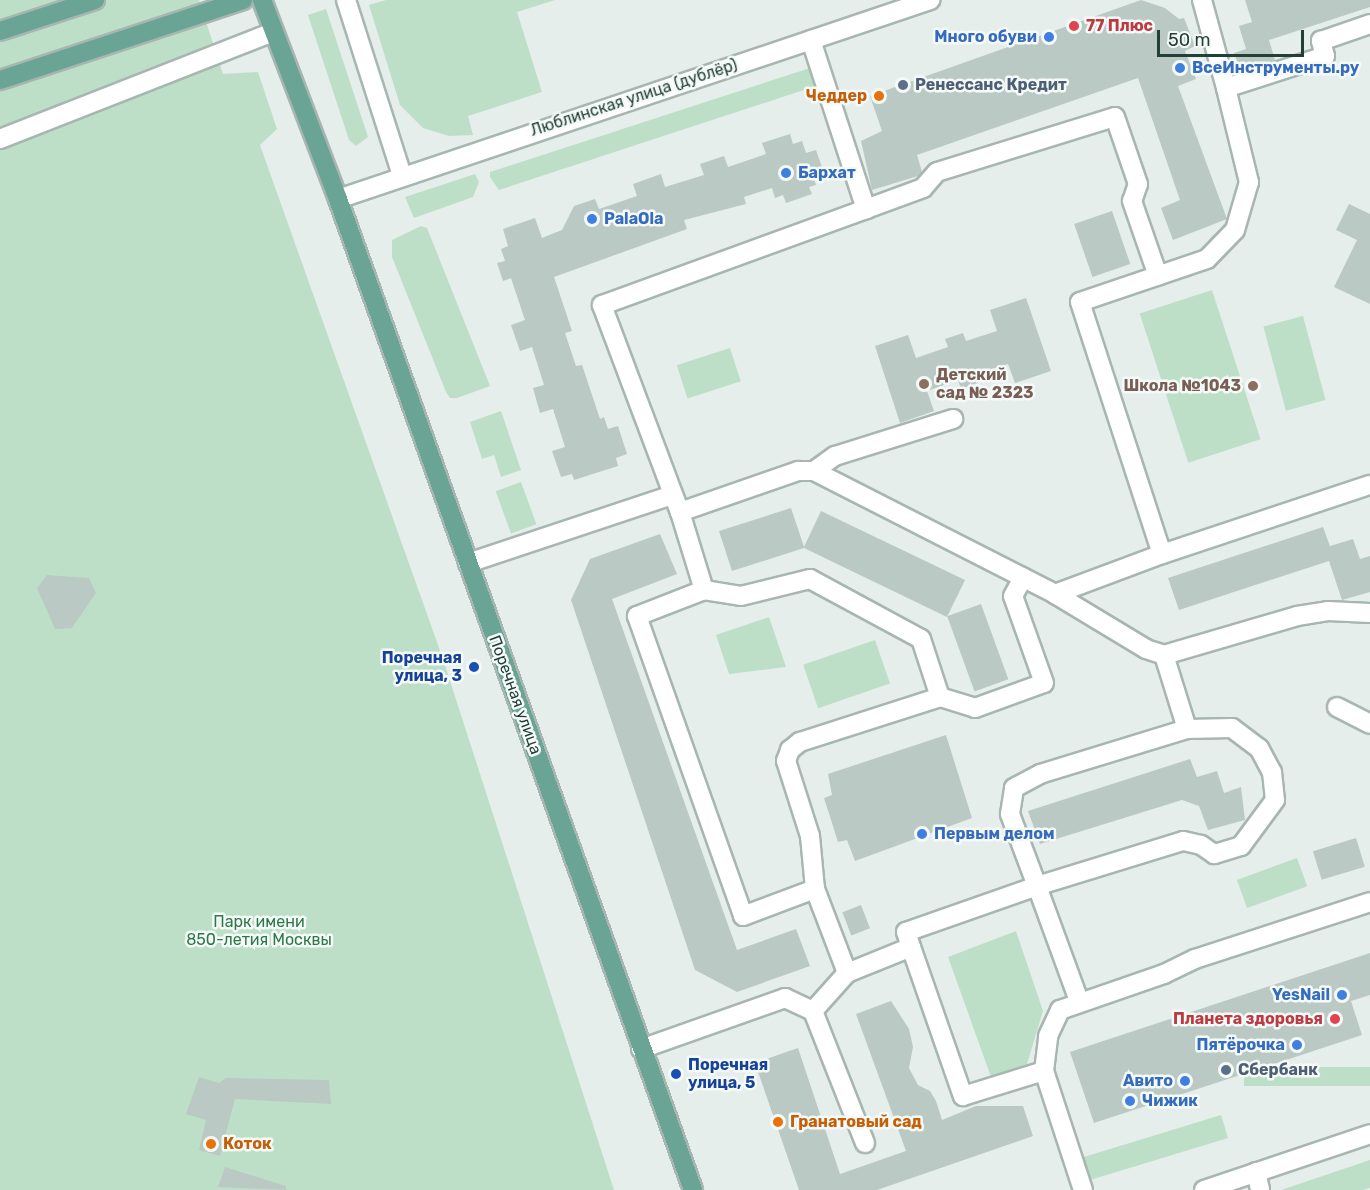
<!DOCTYPE html>
<meta charset="utf-8">
<style>
body{margin:0}
#map{position:relative;width:1370px;height:1190px;overflow:hidden;background:#e5eeea;font-family:Rubik,sans-serif}
div>[style]{position:absolute}
.green>*{inset:0;background:#bedfc7;transform-origin:0 0}
.building>*{inset:0;background:#bac9c3;transform-origin:0 0}
.roads{filter:drop-shadow(2px 0 #a7b6b1) drop-shadow(-2px 0 #a7b6b1) drop-shadow(0 2px #a7b6b1) drop-shadow(0 -2px #a7b6b1)}
.minor>*{height:18px;margin:-9px;padding:0 9px;transform-origin:9px;border-radius:9px;background:#fff}
.major>*{height:18px;margin:-9px;padding:0 9px;transform-origin:9px;border-radius:9px;background:#69a494}
.dots>*{width:16px;height:16px;translate:-50% -50%;box-sizing:border-box;border:3px solid #f5faf8;border-radius:50%}
span{translate:-50% -50%;white-space:nowrap;text-align:center;line-height:1.15;-webkit-text-stroke:5px #f5faf8;paint-order:stroke}
.health-label{font-size:16px;color:#be3a42;font-weight:700}
.left{translate:0 -50%;text-align:left}
.right{translate:-100% -50%;text-align:right}
.shop-label{font-size:16px;color:#366cbe;font-weight:700}
.service-label{font-size:16px;color:#4e5e75;font-weight:700}
.food-label{font-size:16px;color:#c56008;font-weight:700}
.street-label{font-size:16px;color:#234038}
.education-label{font-size:16px;color:#785e54;font-weight:700}
.transit-label{font-size:16px;color:#164399;font-weight:700}
.park-label{font-size:16px;color:#2d784a}
.scale{position:absolute;left:1157px;top:30px;width:147px;height:27px;box-sizing:border-box;border:3px solid #234038;border-top:0;padding-left:8px;font-size:18px;line-height:21px;white-space:nowrap;color:#234038;-webkit-text-stroke:4px #f5faf8;paint-order:stroke}
</style>
<div id="map">
<div class="green">
<div style="clip-path:polygon(0 0,199px 0,223px 74px,258px 72px,277px 129px,260px 145px,443px 659px,614px 1190px,0 1190px)"></div>
<div style="clip-path:polygon(386px 0,555px 0,517px 12px,542px 92px,468px 116px,473px 135px,449px 136px,423px 128px,400px 105px,369px 5px)"></div>
<div style="clip-path:polygon(326px 9px,368px 137px,356px 146px,349px 140px,308px 15px)"></div>
<div style="clip-path:polygon(810px 68px,816px 86px,499px 190px,490px 177px,490px 172px)"></div>
<div style="clip-path:polygon(475px 174px,479px 182px,473px 197px,414px 218px,405px 197px)"></div>
<div style="clip-path:polygon(421px 226px,427px 228px,490px 386px,457px 398px,450px 398px,446px 392px,392px 257px,392px 240px)"></div>
<div style="left:1212px;top:290px;width:157px;height:76px;rotate:72deg"></div>
<div style="left:1303px;top:316px;width:87px;height:41px;rotate:75deg"></div>
<div style="left:730px;top:348px;width:35px;height:56px;rotate:72deg"></div>
<div style="clip-path:polygon(501px 411px,521px 470px,501px 477px,494px 455px,482px 459px,470px 422px)"></div>
<div style="left:521px;top:482px;width:45px;height:27px;rotate:70deg"></div>
<div style="clip-path:polygon(769px 617px,786px 667px,729px 674px,716px 635px)"></div>
<div style="left:875px;top:640px;width:46px;height:76px;rotate:71deg"></div>
<div style="left:1297px;top:858px;width:30px;height:64px;rotate:70deg"></div>
<div style="clip-path:polygon(1016px 931px,1043px 1011px,1027px 1064px,991px 1077px,948px 957px)"></div>
<div style="left:1370px;top:1067px;width:19px;height:126px;rotate:90deg"></div>
<div style="left:1221px;top:1115px;width:24px;height:145px;rotate:73deg"></div>
<div style="clip-path:polygon(1370px 1160px,1370px 1188px,1363px 1190px,1281px 1190px)"></div>
</div>
<div class="building">
<div style="clip-path:polygon(1141px 0,1165px 8px,1179px 19px,1184px 18px,1195px 46px,1185px 51px,1196px 79px,1178px 86px,1227px 219px,1173px 240px,1161px 208px,1180px 200px,1138px 78px,917px 155px,922px 172px,918px 176px,872px 190px,861px 141px,882px 131px,870px 96px)"></div>
<div style="clip-path:polygon(1245px 0,1370px 0,1370px 7px,1269px 40px,1275px 60px,1241px 71px,1234px 53px,1246px 49px,1239px 26px,1252px 22px)"></div>
<div style="clip-path:polygon(790px 134px,793px 144px,802px 141px,806px 153px,816px 150px,823px 170px,812px 173px,816px 185px,809px 187px,812px 194px,786px 203px,783px 195px,775px 198px,772px 188px,744px 197px,746px 204px,684px 220px,687px 229px,554px 277px,572px 331px,565px 333px,576px 366px,582px 365px,600px 419px,604px 417px,608px 429px,618px 426px,627px 454px,616px 458px,618px 466px,574px 480px,572px 474px,561px 477px,552px 451px,565px 447px,553px 409px,540px 413px,533px 388px,544px 385px,532px 347px,520px 351px,511px 325px,525px 320px,511px 278px,503px 281px,497px 263px,505px 261px,501px 249px,508px 246px,503px 229px,535px 218px,542px 238px,562px 230px,574px 206px,595px 199px,599px 209px,637px 196px,633px 184px,661px 174px,665px 187px,704px 175px,700px 164px,724px 156px,728px 167px,766px 154px,762px 143px)"></div>
<div style="clip-path:polygon(1349px 204px,1370px 214px,1370px 304px,1334px 287px,1357px 240px,1336px 230px)"></div>
<div style="left:1112px;top:211px;width:56px;height:40px;rotate:71deg"></div>
<div style="clip-path:polygon(1026px 298px,1051px 371px,1015px 383px,1008px 364px,978px 374px,980px 382px,961px 389px,958px 380px,927px 391px,934px 411px,900px 423px,875px 346px,908px 335px,916px 358px,948px 347px,945px 339px,963px 333px,966px 341px,997px 331px,990px 310px)"></div>
<div style="clip-path:polygon(791px 508px,804px 547px,821px 511px,965px 580px,947px 617px,804px 548px,732px 571px,719px 531px)"></div>
<div style="clip-path:polygon(1323px 527px,1330px 546px,1353px 539px,1360px 559px,1370px 556px,1370px 592px,1342px 600px,1329px 561px,1179px 610px,1168px 578px)"></div>
<div style="clip-path:polygon(660px 534px,677px 574px,612px 599px,737px 950px,796px 929px,810px 966px,737px 992px,695px 970px,571px 600px,590px 559px)"></div>
<div style="clip-path:polygon(47px 575px,89px 578px,96px 593px,72px 628px,55px 629px,37px 588px)"></div>
<div style="left:981px;top:604px;width:80px;height:36px;rotate:70deg"></div>
<div style="clip-path:polygon(946px 735px,972px 818px,855px 861px,847px 840px,838px 842px,824px 798px,832px 795px,828px 774px)"></div>
<div style="clip-path:polygon(1190px 759px,1197px 777px,1217px 771px,1224px 793px,1241px 787px,1245px 820px,1208px 830px,1199px 806px,1182px 800px,1040px 844px,1028px 811px)"></div>
<div style="left:1356px;top:838px;width:30px;height:45px;rotate:73deg"></div>
<div style="left:861px;top:905px;width:25px;height:20px;rotate:69deg"></div>
<div style="clip-path:polygon(1370px 953px,1370px 995px,1351px 1001px,1362px 1035px,1094px 1123px,1070px 1052px)"></div>
<div style="clip-path:polygon(891px 1001px,909px 1029px,913px 1047px,909px 1068px,918px 1085px,930px 1091px,936px 1101px,942px 1120px,976px 1106px,1023px 1106px,1033px 1136px,877px 1190px,799px 1190px,755px 1063px,798px 1048px,840px 1174px,906px 1151px,856px 1014px)"></div>
<div style="clip-path:polygon(199px 1077px,219px 1083px,226px 1078px,329px 1080px,331px 1104px,235px 1099px,220px 1156px,199px 1150px,206px 1120px,186px 1114px)"></div>
<div style="clip-path:polygon(225px 1167px,286px 1186px,286px 1190px,218px 1187px)"></div>
</div>
<div class="roads">
<div class="minor">
<div style="left:346px;top:0;width:184px;rotate:72.3deg"></div>
<div style="left:1202px;top:0;width:91px;rotate:74.7deg"></div>
<div style="left:1226px;top:88px;width:104px;rotate:-17.9deg"></div>
<div style="left:1325px;top:56px;width:16px;rotate:-105deg"></div>
<div style="left:1321px;top:41px;width:52px;rotate:-19.1deg"></div>
<div style="left:811px;top:40px;width:178px;rotate:72deg"></div>
<div style="left:866px;top:209px;width:281px;rotate:160deg"></div>
<div style="left:602px;top:305px;width:221px;rotate:69.4deg"></div>
<div style="left:680px;top:512px;width:82px;rotate:72.9deg"></div>
<div style="left:704px;top:590px;width:37px;rotate:9deg"></div>
<div style="left:741px;top:596px;width:71px;rotate:-13.8deg"></div>
<div style="left:810px;top:579px;width:126px;rotate:28.4deg"></div>
<div style="left:921px;top:639px;width:61px;rotate:71.9deg"></div>
<div style="left:940px;top:697px;width:37px;rotate:17deg"></div>
<div style="left:975px;top:708px;width:73px;rotate:-19.9deg"></div>
<div style="left:1044px;top:683px;width:92px;rotate:-109.6deg"></div>
<div style="left:1013px;top:596px;width:21px;rotate:-61deg"></div>
<div style="left:1226px;top:88px;width:97px;rotate:76.3deg"></div>
<div style="left:1249px;top:182px;width:50px;rotate:106.3deg"></div>
<div style="left:1235px;top:230px;width:40px;rotate:134deg"></div>
<div style="left:1207px;top:259px;width:134px;rotate:161.3deg"></div>
<div style="left:1080px;top:302px;width:265px;rotate:72deg"></div>
<div style="left:1162px;top:554px;width:219px;rotate:-18.4deg"></div>
<div style="left:0;top:139px;width:293px;rotate:-21.4deg"></div>
<div style="left:338px;top:199px;width:625px;rotate:-18.58deg"></div>
<div style="left:866px;top:209px;width:61px;rotate:-20.2deg"></div>
<div style="left:923px;top:188px;width:21px;rotate:-49deg"></div>
<div style="left:937px;top:172px;width:186px;rotate:-17.2deg"></div>
<div style="left:1115px;top:117px;width:71px;rotate:71.1deg"></div>
<div style="left:1138px;top:184px;width:18px;rotate:109deg"></div>
<div style="left:1132px;top:201px;width:79px;rotate:70.9deg"></div>
<div style="left:814px;top:471px;width:26px;rotate:-36deg"></div>
<div style="left:835px;top:456px;width:124px;rotate:-17.4deg"></div>
<div style="left:680px;top:512px;width:125px;rotate:-19.2deg"></div>
<div style="left:798px;top:471px;width:16px"></div>
<div style="left:814px;top:471px;width:271px;rotate:27deg"></div>
<div style="left:1055px;top:594px;width:106px;rotate:31.1deg"></div>
<div style="left:1146px;top:649px;width:19px;rotate:18deg"></div>
<div style="left:1164px;top:655px;width:139px;rotate:-16.3deg"></div>
<div style="left:1297px;top:616px;width:31px;rotate:-9deg"></div>
<div style="left:1328px;top:611px;width:42px;rotate:2.7deg"></div>
<div style="left:468px;top:563px;width:215px;rotate:-18.4deg"></div>
<div style="left:704px;top:590px;width:72px;rotate:158.8deg"></div>
<div style="left:637px;top:616px;width:318px;rotate:70.5deg"></div>
<div style="left:743px;top:916px;width:77px;rotate:-20.6deg"></div>
<div style="left:815px;top:889px;width:90px;rotate:69.1deg"></div>
<div style="left:1055px;top:594px;width:114px;rotate:-20.5deg"></div>
<div style="left:1164px;top:655px;width:77px;rotate:72.7deg"></div>
<div style="left:1187px;top:729px;width:45px;rotate:-1.3deg"></div>
<div style="left:1232px;top:728px;width:34px;rotate:37deg"></div>
<div style="left:1259px;top:748px;width:27px;rotate:62deg"></div>
<div style="left:1272px;top:772px;width:28px;rotate:84deg"></div>
<div style="left:1275px;top:800px;width:57px;rotate:126.5deg"></div>
<div style="left:1241px;top:846px;width:28px;rotate:163deg"></div>
<div style="left:1214px;top:854px;width:16px;rotate:-145deg"></div>
<div style="left:1201px;top:845px;width:18px;rotate:-167deg"></div>
<div style="left:1183px;top:841px;width:153px;rotate:162.9deg"></div>
<div style="left:1037px;top:886px;width:77px;rotate:-110.6deg"></div>
<div style="left:1010px;top:814px;width:26px;rotate:-81deg"></div>
<div style="left:1014px;top:788px;width:30px;rotate:-28deg"></div>
<div style="left:1040px;top:774px;width:154px;rotate:-17deg"></div>
<div style="left:1337px;top:707px;width:37px;rotate:27deg"></div>
<div style="left:815px;top:889px;width:53px;rotate:-95.4deg"></div>
<div style="left:810px;top:836px;width:79px;rotate:-107.7deg"></div>
<div style="left:786px;top:761px;width:12px;rotate:-70deg"></div>
<div style="left:790px;top:750px;width:13px;rotate:-39deg"></div>
<div style="left:800px;top:742px;width:147px;rotate:-17.8deg"></div>
<div style="left:911px;top:947px;width:16px;rotate:-108deg"></div>
<div style="left:906px;top:932px;width:139px;rotate:-19.3deg"></div>
<div style="left:1037px;top:886px;width:122px;rotate:69.9deg"></div>
<div style="left:813px;top:1011px;width:142px;rotate:68.5deg"></div>
<div style="left:641px;top:1049px;width:153px;rotate:-19.5deg"></div>
<div style="left:785px;top:998px;width:31px;rotate:25deg"></div>
<div style="left:813px;top:1011px;width:51px;rotate:-48.2deg"></div>
<div style="left:847px;top:973px;width:69px;rotate:-22.1deg"></div>
<div style="left:911px;top:947px;width:158px;rotate:70.8deg"></div>
<div style="left:963px;top:1096px;width:85px;rotate:-17.2deg"></div>
<div style="left:1256px;top:1172px;width:18px;rotate:77deg"></div>
<div style="left:1083px;top:1190px;width:125px;rotate:-108.1deg"></div>
<div style="left:1044px;top:1071px;width:35px;rotate:-83deg"></div>
<div style="left:1048px;top:1036px;width:29px;rotate:-65deg"></div>
<div style="left:1060px;top:1010px;width:110px;rotate:-19.1deg"></div>
<div style="left:1164px;top:974px;width:34px;rotate:-26deg"></div>
<div style="left:1195px;top:959px;width:184px;rotate:-18deg"></div>
<div style="left:1204px;top:1190px;width:175px;rotate:-18.6deg"></div>
</div>
<div class="major">
<div style="left:262px;top:0;width:213px;rotate:69.1deg"></div>
<div style="left:338px;top:199px;width:1053px;rotate:70.29deg"></div>
<div style="left:0;top:31px;width:100px;rotate:-18.1deg"></div>
<div style="left:0;top:80px;width:256px;rotate:-18.2deg"></div>
</div>
</div>
<div class="dots">
<div style="left:1074px;top:26px;background:#e0444e"></div>
<div style="left:1049px;top:37px;background:#3f7fe0"></div>
<div style="left:1180px;top:68px;background:#3f7fe0"></div>
<div style="left:903px;top:85px;background:#5c6f8a"></div>
<div style="left:879px;top:96px;background:#e8710a"></div>
<div style="left:786px;top:173px;background:#3f7fe0"></div>
<div style="left:592px;top:219px;background:#3f7fe0"></div>
<div style="left:924px;top:384px;background:#8d6e63"></div>
<div style="left:1253px;top:386px;background:#8d6e63"></div>
<div style="left:474px;top:667px;background:#1a4fb4"></div>
<div style="left:922px;top:834px;background:#3f7fe0"></div>
<div style="left:1342px;top:995px;background:#3f7fe0"></div>
<div style="left:1335px;top:1019px;background:#e0444e"></div>
<div style="left:1297px;top:1045px;background:#3f7fe0"></div>
<div style="left:1226px;top:1070px;background:#5c6f8a"></div>
<div style="left:676px;top:1074px;background:#1a4fb4"></div>
<div style="left:1185px;top:1081px;background:#3f7fe0"></div>
<div style="left:1130px;top:1101px;background:#3f7fe0"></div>
<div style="left:778px;top:1122px;background:#e8710a"></div>
<div style="left:211px;top:1144px;background:#e8710a"></div>
</div>
<div class="health-label">
<span class="left" style="left:1086px;top:26px">77 Плюс</span>
<span class="right" style="left:1323px;top:1019px">Планета здоровья</span>
</div>
<div class="shop-label">
<span class="right" style="left:1037px;top:37px">Много обуви</span>
<span class="left" style="left:1192px;top:68px">ВсеИнструменты.ру</span>
<span class="left" style="left:798px;top:173px">Бархат</span>
<span class="left" style="left:604px;top:219px">PalaOla</span>
<span class="left" style="left:934px;top:834px">Первым делом</span>
<span class="right" style="left:1330px;top:995px">YesNail</span>
<span class="right" style="left:1285px;top:1045px">Пятёрочка</span>
<span class="right" style="left:1173px;top:1081px">Авито</span>
<span class="left" style="left:1142px;top:1101px">Чижик</span>
</div>
<div class="service-label">
<span class="left" style="left:915px;top:85px">Ренессанс Кредит</span>
<span class="left" style="left:1238px;top:1070px">Сбербанк</span>
</div>
<div class="food-label">
<span class="right" style="left:867px;top:96px">Чеддер</span>
<span class="left" style="left:790px;top:1122px">Гранатовый сад</span>
<span class="left" style="left:223px;top:1144px">Коток</span>
</div>
<div class="street-label">
<span style="left:634px;top:98px;rotate:-18deg">Люблинская улица (дублёр)</span>
<span style="left:515px;top:695px;rotate:70deg">Поречная улица</span>
</div>
<div class="education-label">
<span class="left" style="left:936px;top:384px">Детский<br>сад № 2323</span>
<span class="right" style="left:1241px;top:386px">Школа №1043</span>
</div>
<div class="transit-label">
<span class="right" style="left:462px;top:667px">Поречная<br>улица, 3</span>
<span class="left" style="left:688px;top:1074px">Поречная<br>улица, 5</span>
</div>
<div class="park-label">
<span style="left:259px;top:931px">Парк имени<br>850-летия Москвы</span>
</div>
<div class="scale">50 m</div>
</div>
